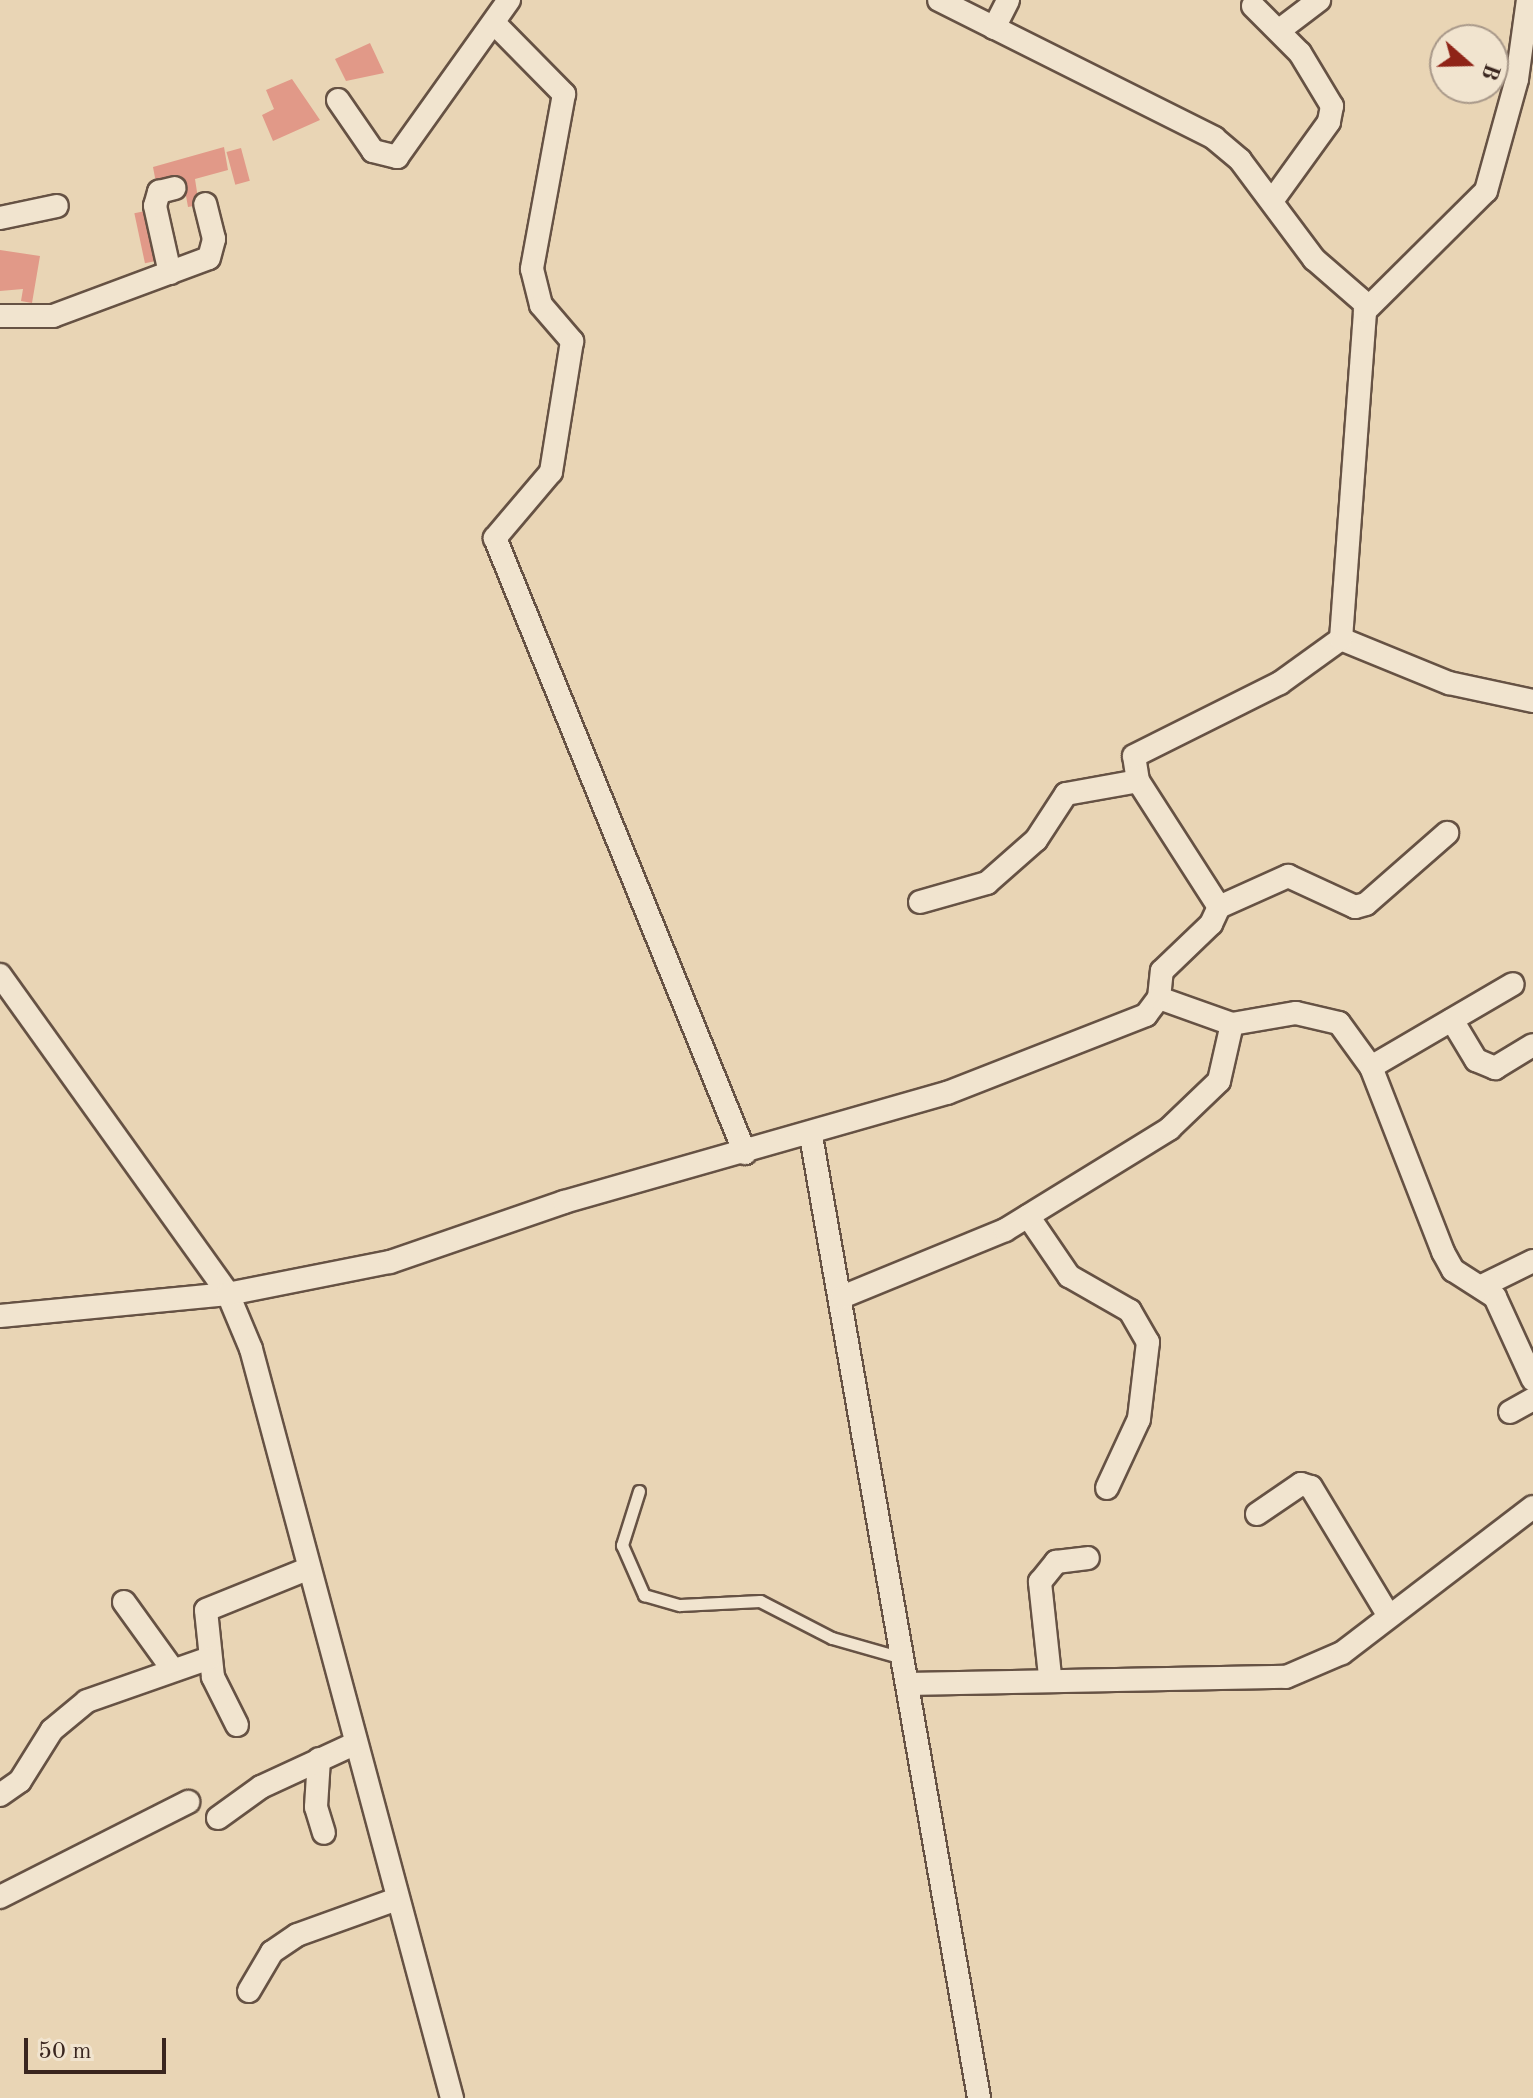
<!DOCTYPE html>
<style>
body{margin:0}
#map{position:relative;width:1533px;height:2098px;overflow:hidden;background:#e9d5b5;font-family:"Old Standard TT",serif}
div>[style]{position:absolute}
.building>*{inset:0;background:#e19988;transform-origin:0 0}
.roads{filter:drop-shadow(2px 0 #665244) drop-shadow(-2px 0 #665244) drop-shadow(0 2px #665244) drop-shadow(0 -2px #665244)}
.service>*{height:11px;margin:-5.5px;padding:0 5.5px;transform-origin:5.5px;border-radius:5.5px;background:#f1e4cf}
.minor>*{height:22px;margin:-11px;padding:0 11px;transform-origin:11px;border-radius:11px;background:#f1e4cf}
span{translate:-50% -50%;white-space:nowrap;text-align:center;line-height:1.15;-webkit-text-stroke:8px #f1e4cf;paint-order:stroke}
.north{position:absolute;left:1429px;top:24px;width:80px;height:80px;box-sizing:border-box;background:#f1e4cf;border:2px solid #a89889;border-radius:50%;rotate:110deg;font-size:22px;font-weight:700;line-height:32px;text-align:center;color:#3a261f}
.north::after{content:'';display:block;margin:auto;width:28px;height:36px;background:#8f2418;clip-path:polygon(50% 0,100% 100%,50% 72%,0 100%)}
.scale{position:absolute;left:24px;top:2038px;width:142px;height:36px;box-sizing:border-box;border:4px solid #3a261f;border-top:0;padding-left:10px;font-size:24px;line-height:28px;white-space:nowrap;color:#3a261f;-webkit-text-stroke:6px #f1e4cf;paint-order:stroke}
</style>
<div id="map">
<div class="building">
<div style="clip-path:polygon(370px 43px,384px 73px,346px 81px,335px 59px)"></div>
<div style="clip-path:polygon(292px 79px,320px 120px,273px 141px,262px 115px,274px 109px,266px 90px)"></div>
<div style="clip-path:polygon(224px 147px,228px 170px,195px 179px,199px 205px,188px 207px,183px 179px,156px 183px,153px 167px)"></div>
<div style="left:241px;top:148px;width:34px;height:15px;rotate:75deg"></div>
<div style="left:150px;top:210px;width:51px;height:16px;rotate:78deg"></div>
<div style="clip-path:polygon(0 250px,40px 256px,32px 303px,21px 301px,23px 289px,0 291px)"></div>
</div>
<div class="roads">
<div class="service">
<div style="left:639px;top:1491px;width:57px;rotate:107.5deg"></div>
<div style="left:622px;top:1545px;width:55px;rotate:66.3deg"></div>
<div style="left:644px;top:1595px;width:37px;rotate:16deg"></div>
<div style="left:680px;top:1605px;width:80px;rotate:-2.9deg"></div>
<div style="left:760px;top:1601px;width:81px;rotate:27.2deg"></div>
<div style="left:832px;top:1638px;width:73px;rotate:15.9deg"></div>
</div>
<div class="minor">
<div style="left:939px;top:0;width:308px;rotate:26.6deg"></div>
<div style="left:1214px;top:138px;width:34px;rotate:40deg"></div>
<div style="left:1240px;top:160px;width:124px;rotate:53.2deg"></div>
<div style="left:1314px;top:259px;width:70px;rotate:41deg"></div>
<div style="left:1253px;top:6px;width:66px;rotate:45deg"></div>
<div style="left:1300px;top:53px;width:62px;rotate:58.9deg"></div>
<div style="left:1332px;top:106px;width:16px;rotate:101deg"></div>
<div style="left:1329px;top:122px;width:97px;rotate:125.8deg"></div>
<div style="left:494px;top:23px;width:100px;rotate:45.4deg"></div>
<div style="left:564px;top:94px;width:178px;rotate:100.4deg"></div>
<div style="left:532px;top:269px;width:37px;rotate:76deg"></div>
<div style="left:541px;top:305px;width:48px;rotate:49.3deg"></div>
<div style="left:572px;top:341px;width:133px;rotate:99.1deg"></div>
<div style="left:551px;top:472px;width:87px;rotate:130.3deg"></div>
<div style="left:495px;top:538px;width:664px;rotate:67.88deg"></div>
<div style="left:994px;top:28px;width:31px;rotate:-63deg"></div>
<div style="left:1281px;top:29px;width:48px;rotate:-37.3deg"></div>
<div style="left:338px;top:100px;width:62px;rotate:55.5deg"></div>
<div style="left:373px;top:151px;width:25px;rotate:14deg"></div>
<div style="left:397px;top:157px;width:193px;rotate:-54.5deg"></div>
<div style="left:0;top:218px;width:58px;rotate:-11.9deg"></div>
<div style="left:170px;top:273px;width:69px;rotate:-102.6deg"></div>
<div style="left:155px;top:206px;width:15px;rotate:-74deg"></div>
<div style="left:159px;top:192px;width:16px;rotate:-14deg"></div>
<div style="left:0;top:316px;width:53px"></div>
<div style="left:53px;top:316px;width:166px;rotate:-20.4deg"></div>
<div style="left:209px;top:258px;width:20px;rotate:-75deg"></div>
<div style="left:214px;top:239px;width:36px;rotate:-104deg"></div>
<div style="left:1341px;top:639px;width:117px;rotate:22.2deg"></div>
<div style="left:1449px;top:683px;width:86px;rotate:12.1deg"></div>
<div style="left:920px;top:902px;width:70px;rotate:-15.8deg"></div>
<div style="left:987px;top:883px;width:65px;rotate:-41.3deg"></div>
<div style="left:1036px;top:840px;width:55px;rotate:-56.9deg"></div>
<div style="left:1066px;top:794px;width:73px;rotate:-10.2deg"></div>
<div style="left:1219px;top:907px;width:76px;rotate:-24.2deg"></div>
<div style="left:1288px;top:876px;width:74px;rotate:24.8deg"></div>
<div style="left:1355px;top:907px;width:11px;rotate:-15deg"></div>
<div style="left:1366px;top:904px;width:108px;rotate:-41.2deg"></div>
<div style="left:0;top:975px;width:392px;rotate:54.4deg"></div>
<div style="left:228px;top:1294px;width:60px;rotate:67.3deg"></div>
<div style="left:251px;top:1349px;width:776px;rotate:74.98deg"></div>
<div style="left:1159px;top:998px;width:77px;rotate:19.6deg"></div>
<div style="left:1232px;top:1024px;width:65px;rotate:-9.8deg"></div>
<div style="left:1296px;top:1013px;width:44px;rotate:13.1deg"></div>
<div style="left:1339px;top:1023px;width:54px;rotate:54deg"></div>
<div style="left:1371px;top:1067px;width:199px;rotate:68.7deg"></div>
<div style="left:1443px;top:1252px;width:21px;rotate:61deg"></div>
<div style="left:1453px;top:1270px;width:50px;rotate:32.7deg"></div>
<div style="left:1495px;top:1297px;width:91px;rotate:65.4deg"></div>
<div style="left:1452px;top:1020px;width:47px;rotate:59deg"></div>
<div style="left:1476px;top:1060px;width:21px;rotate:23deg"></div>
<div style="left:1495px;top:1068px;width:44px;rotate:-31.2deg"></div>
<div style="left:1371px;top:1067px;width:164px;rotate:-30.3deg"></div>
<div style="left:811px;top:1136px;width:977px;rotate:80.09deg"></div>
<div style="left:1028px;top:1216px;width:73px;rotate:55.7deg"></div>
<div style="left:1069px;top:1276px;width:70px;rotate:29.8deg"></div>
<div style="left:1130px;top:1311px;width:36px;rotate:60deg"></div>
<div style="left:1148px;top:1342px;width:78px;rotate:96.7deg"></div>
<div style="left:1139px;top:1419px;width:76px;rotate:114.9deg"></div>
<div style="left:1482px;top:1286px;width:57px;rotate:-26.1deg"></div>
<div style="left:842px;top:1297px;width:176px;rotate:-22.3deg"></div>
<div style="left:1005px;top:1230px;width:193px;rotate:-31.6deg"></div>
<div style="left:1169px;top:1129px;width:69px;rotate:-43.8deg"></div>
<div style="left:1219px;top:1081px;width:58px;rotate:-77.2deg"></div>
<div style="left:0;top:1316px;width:229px;rotate:-5.5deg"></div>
<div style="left:228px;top:1294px;width:165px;rotate:-11.2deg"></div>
<div style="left:390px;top:1262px;width:184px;rotate:-19deg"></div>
<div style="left:564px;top:1202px;width:398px;rotate:-15.9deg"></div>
<div style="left:947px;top:1093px;width:214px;rotate:-21.4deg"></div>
<div style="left:1146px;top:1015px;width:21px;rotate:-53deg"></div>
<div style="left:1159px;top:998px;width:27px;rotate:-84deg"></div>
<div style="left:1162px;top:971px;width:68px;rotate:-43.8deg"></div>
<div style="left:1211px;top:924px;width:19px;rotate:-65deg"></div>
<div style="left:1219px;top:907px;width:150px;rotate:-122.7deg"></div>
<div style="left:1138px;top:781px;width:25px;rotate:-99deg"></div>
<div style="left:1134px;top:756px;width:163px;rotate:-26.6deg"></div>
<div style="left:1280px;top:683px;width:75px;rotate:-35.8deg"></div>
<div style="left:1341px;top:639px;width:329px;rotate:-85.8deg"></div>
<div style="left:1365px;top:311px;width:170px;rotate:-44.8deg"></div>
<div style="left:1486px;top:191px;width:116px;rotate:-74.5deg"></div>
<div style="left:1517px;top:79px;width:80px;rotate:-82.1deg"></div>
<div style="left:1510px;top:1412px;width:26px;rotate:-29deg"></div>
<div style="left:1257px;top:1514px;width:53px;rotate:-34.3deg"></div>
<div style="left:1301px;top:1484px;width:10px;rotate:17deg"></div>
<div style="left:1311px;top:1487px;width:147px;rotate:58.9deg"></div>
<div style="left:124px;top:1602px;width:84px;rotate:54.2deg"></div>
<div style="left:1050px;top:1676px;width:95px;rotate:-96.1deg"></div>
<div style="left:1040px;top:1582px;width:26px;rotate:-51deg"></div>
<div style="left:1056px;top:1562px;width:32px;rotate:-7deg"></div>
<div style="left:907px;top:1684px;width:379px;rotate:-1.1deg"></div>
<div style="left:1286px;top:1677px;width:61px;rotate:-23.2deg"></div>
<div style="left:1342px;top:1653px;width:240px;rotate:-37.4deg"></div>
<div style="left:237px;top:1725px;width:54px;rotate:-116.6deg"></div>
<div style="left:213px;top:1677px;width:67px;rotate:-96deg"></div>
<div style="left:206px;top:1610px;width:107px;rotate:-22deg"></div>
<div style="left:319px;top:1759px;width:48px;rotate:93.6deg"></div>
<div style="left:316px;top:1807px;width:27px;rotate:73deg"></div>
<div style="left:0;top:1795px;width:24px;rotate:-35deg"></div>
<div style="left:20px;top:1781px;width:60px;rotate:-57.9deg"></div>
<div style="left:52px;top:1730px;width:45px;rotate:-39.6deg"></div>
<div style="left:87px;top:1701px;width:130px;rotate:-19.3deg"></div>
<div style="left:218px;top:1818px;width:53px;rotate:-35.8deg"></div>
<div style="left:261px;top:1787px;width:102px;rotate:-24.8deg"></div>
<div style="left:0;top:1897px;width:211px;rotate:-26.8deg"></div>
<div style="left:249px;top:1991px;width:45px;rotate:-59.5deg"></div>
<div style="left:272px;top:1952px;width:30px;rotate:-34deg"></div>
<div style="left:297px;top:1935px;width:106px;rotate:-19.8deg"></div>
</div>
</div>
<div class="north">B</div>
<div class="scale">50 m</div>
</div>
